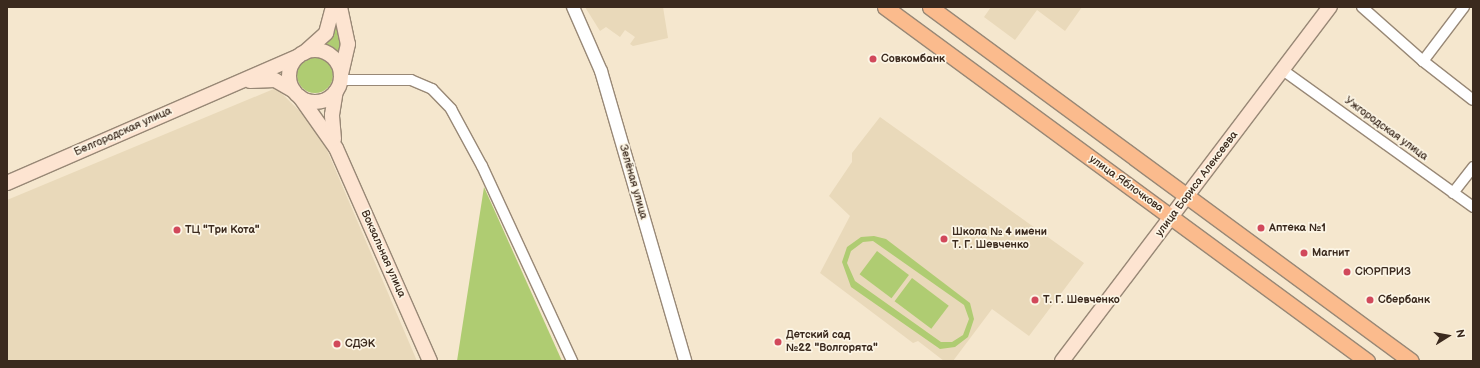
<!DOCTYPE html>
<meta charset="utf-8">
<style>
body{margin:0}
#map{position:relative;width:1480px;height:368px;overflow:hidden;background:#f5e7ce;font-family:"Balsamiq Sans",sans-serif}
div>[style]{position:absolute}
.built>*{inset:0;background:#e9d9ba}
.green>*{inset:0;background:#afcc72;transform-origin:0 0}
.round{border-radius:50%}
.roads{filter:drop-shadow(1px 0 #988876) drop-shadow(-1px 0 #988876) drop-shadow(0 1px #988876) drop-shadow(0 -1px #988876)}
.minor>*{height:10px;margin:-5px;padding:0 5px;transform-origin:5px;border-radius:5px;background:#fff}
.tertiary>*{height:12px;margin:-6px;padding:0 6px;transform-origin:6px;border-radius:6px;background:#fff}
.secondary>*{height:14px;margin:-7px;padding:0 7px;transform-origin:7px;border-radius:7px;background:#fde4d1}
.secondary>.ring{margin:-7px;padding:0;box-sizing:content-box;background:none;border:14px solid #fde4d1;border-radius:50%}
.primary>*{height:15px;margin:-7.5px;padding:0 7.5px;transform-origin:7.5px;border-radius:7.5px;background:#fbbb8d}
.dots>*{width:11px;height:11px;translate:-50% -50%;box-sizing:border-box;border:2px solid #fcf5e5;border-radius:50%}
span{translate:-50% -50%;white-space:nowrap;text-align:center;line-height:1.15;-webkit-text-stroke:3.5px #fcf5e5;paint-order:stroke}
.poi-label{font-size:11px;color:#3b2a1e;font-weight:700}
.left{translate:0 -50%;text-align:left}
.street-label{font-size:11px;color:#3b2a1e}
.frame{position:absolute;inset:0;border:8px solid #3b2a1e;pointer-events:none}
.north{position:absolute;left:1428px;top:316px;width:40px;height:40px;-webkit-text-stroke:3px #fcf5e5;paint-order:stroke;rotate:79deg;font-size:11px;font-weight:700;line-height:16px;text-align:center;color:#3b2a1e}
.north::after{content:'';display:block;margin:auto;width:14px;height:18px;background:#3b2a1e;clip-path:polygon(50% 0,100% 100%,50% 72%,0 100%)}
</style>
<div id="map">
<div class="built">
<div style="clip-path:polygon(585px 7px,663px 7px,668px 38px,633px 46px,630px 44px,635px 37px,625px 30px,620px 37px,606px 27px,600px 31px)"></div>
<div style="clip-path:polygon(991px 7px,1082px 7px,1065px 31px,1037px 10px,1015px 40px,984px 17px)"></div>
<div style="clip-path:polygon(276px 88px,318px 129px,417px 361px,7px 361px,7px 200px)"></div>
<div style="clip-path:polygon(880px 117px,1084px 263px,1029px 336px,992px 309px,953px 361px,944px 361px,918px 341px,913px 343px,820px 273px,850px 216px,829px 196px,852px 162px,852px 153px)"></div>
</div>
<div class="green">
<div style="clip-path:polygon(339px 10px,342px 58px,332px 48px,319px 44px,336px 22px)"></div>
<div class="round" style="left:297px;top:57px;width:36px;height:36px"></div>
<div style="clip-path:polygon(484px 187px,562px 361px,457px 361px)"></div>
<div style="clip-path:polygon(evenodd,874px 236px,886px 239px,970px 303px,974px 319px,968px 337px,955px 347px,940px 349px,851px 287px,842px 262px,847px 247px,861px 237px,874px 236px,873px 241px,964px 305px,969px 319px,963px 335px,952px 342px,941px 342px,855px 281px,847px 263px,851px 251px,863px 242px,873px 241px)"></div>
<div style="left:877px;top:251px;width:40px;height:29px;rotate:37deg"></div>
<div style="left:912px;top:278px;width:46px;height:29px;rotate:37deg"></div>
</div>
<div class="roads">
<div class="minor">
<div style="left:1362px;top:7px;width:81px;rotate:41.5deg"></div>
<div style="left:1464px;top:7px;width:68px;rotate:127.2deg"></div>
<div style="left:1423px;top:61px;width:63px;rotate:38deg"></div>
<div style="left:1284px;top:71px;width:233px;rotate:35.7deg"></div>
<div style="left:340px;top:80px;width:71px"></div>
<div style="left:411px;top:80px;width:23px;rotate:23deg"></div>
<div style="left:432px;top:89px;width:28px;rotate:46deg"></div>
<div style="left:451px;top:109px;width:65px;rotate:61.5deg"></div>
<div style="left:482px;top:166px;width:215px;rotate:65.2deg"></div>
<div style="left:1453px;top:193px;width:33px;rotate:-52deg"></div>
</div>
<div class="tertiary">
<div style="left:573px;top:7px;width:70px;rotate:66.4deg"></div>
<div style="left:601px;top:71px;width:302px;rotate:73.8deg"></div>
</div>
<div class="secondary">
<div style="left:340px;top:7px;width:38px;rotate:78deg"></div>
<div style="left:348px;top:44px;width:32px;rotate:103deg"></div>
<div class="ring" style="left:289px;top:50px;width:38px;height:38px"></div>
<div style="left:304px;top:53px;width:30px;rotate:-42deg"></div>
<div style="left:326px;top:33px;width:27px;rotate:-75deg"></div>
<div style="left:250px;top:81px;width:25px;rotate:-2deg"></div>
<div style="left:275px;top:80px;width:22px;rotate:30deg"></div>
<div style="left:300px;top:97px;width:62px;rotate:54.8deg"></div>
<div style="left:336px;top:148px;width:233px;rotate:66.2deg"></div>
<div style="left:334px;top:139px;width:24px;rotate:-95deg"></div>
<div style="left:332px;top:115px;width:24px;rotate:-81deg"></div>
<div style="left:7px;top:183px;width:318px;rotate:-23.5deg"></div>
<div style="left:1062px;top:361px;width:444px;rotate:-52.9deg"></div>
</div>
<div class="primary">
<div style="left:885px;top:7px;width:598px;rotate:36.3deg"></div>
<div style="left:930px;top:7px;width:597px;rotate:36.35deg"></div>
</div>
</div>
<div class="dots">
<div style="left:873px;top:59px;background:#d1495b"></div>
<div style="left:1261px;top:228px;background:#d1495b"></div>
<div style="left:177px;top:230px;background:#d1495b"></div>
<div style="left:944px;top:239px;background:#d1495b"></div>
<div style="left:1304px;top:253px;background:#d1495b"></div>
<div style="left:1347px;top:272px;background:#d1495b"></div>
<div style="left:1035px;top:300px;background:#d1495b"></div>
<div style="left:1370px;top:300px;background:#d1495b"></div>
<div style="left:778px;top:342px;background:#d1495b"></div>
<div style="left:337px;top:344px;background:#d1495b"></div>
</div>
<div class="poi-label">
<span class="left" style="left:881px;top:59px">Совкомбанк</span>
<span class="left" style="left:1269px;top:228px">Аптека №1</span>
<span class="left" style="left:185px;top:230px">ТЦ "Три Кота"</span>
<span class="left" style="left:952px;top:239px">Школа № 4 имени<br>Т. Г. Шевченко</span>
<span class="left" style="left:1312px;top:253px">Магнит</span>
<span class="left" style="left:1355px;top:272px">СЮРПРИЗ</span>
<span class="left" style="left:1043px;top:300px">Т. Г. Шевченко</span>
<span class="left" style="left:1378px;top:300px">Сбербанк</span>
<span class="left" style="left:786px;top:342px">Детский сад<br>№22 "Волгорята"</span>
<span class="left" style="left:345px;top:344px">СДЭК</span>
</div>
<div class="street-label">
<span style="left:1386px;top:129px;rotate:36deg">Ужгородская улица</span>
<span style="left:123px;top:132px;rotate:-24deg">Белгородская улица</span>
<span style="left:633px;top:182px;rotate:74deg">Зелёная улица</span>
<span style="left:1126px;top:184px;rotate:36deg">улица Яблочкова</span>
<span style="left:1197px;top:184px;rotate:-53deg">улица Бориса Алексеева</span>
<span style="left:383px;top:254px;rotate:66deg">Вокзальная улица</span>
</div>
<div class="frame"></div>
<div class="north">N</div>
</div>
